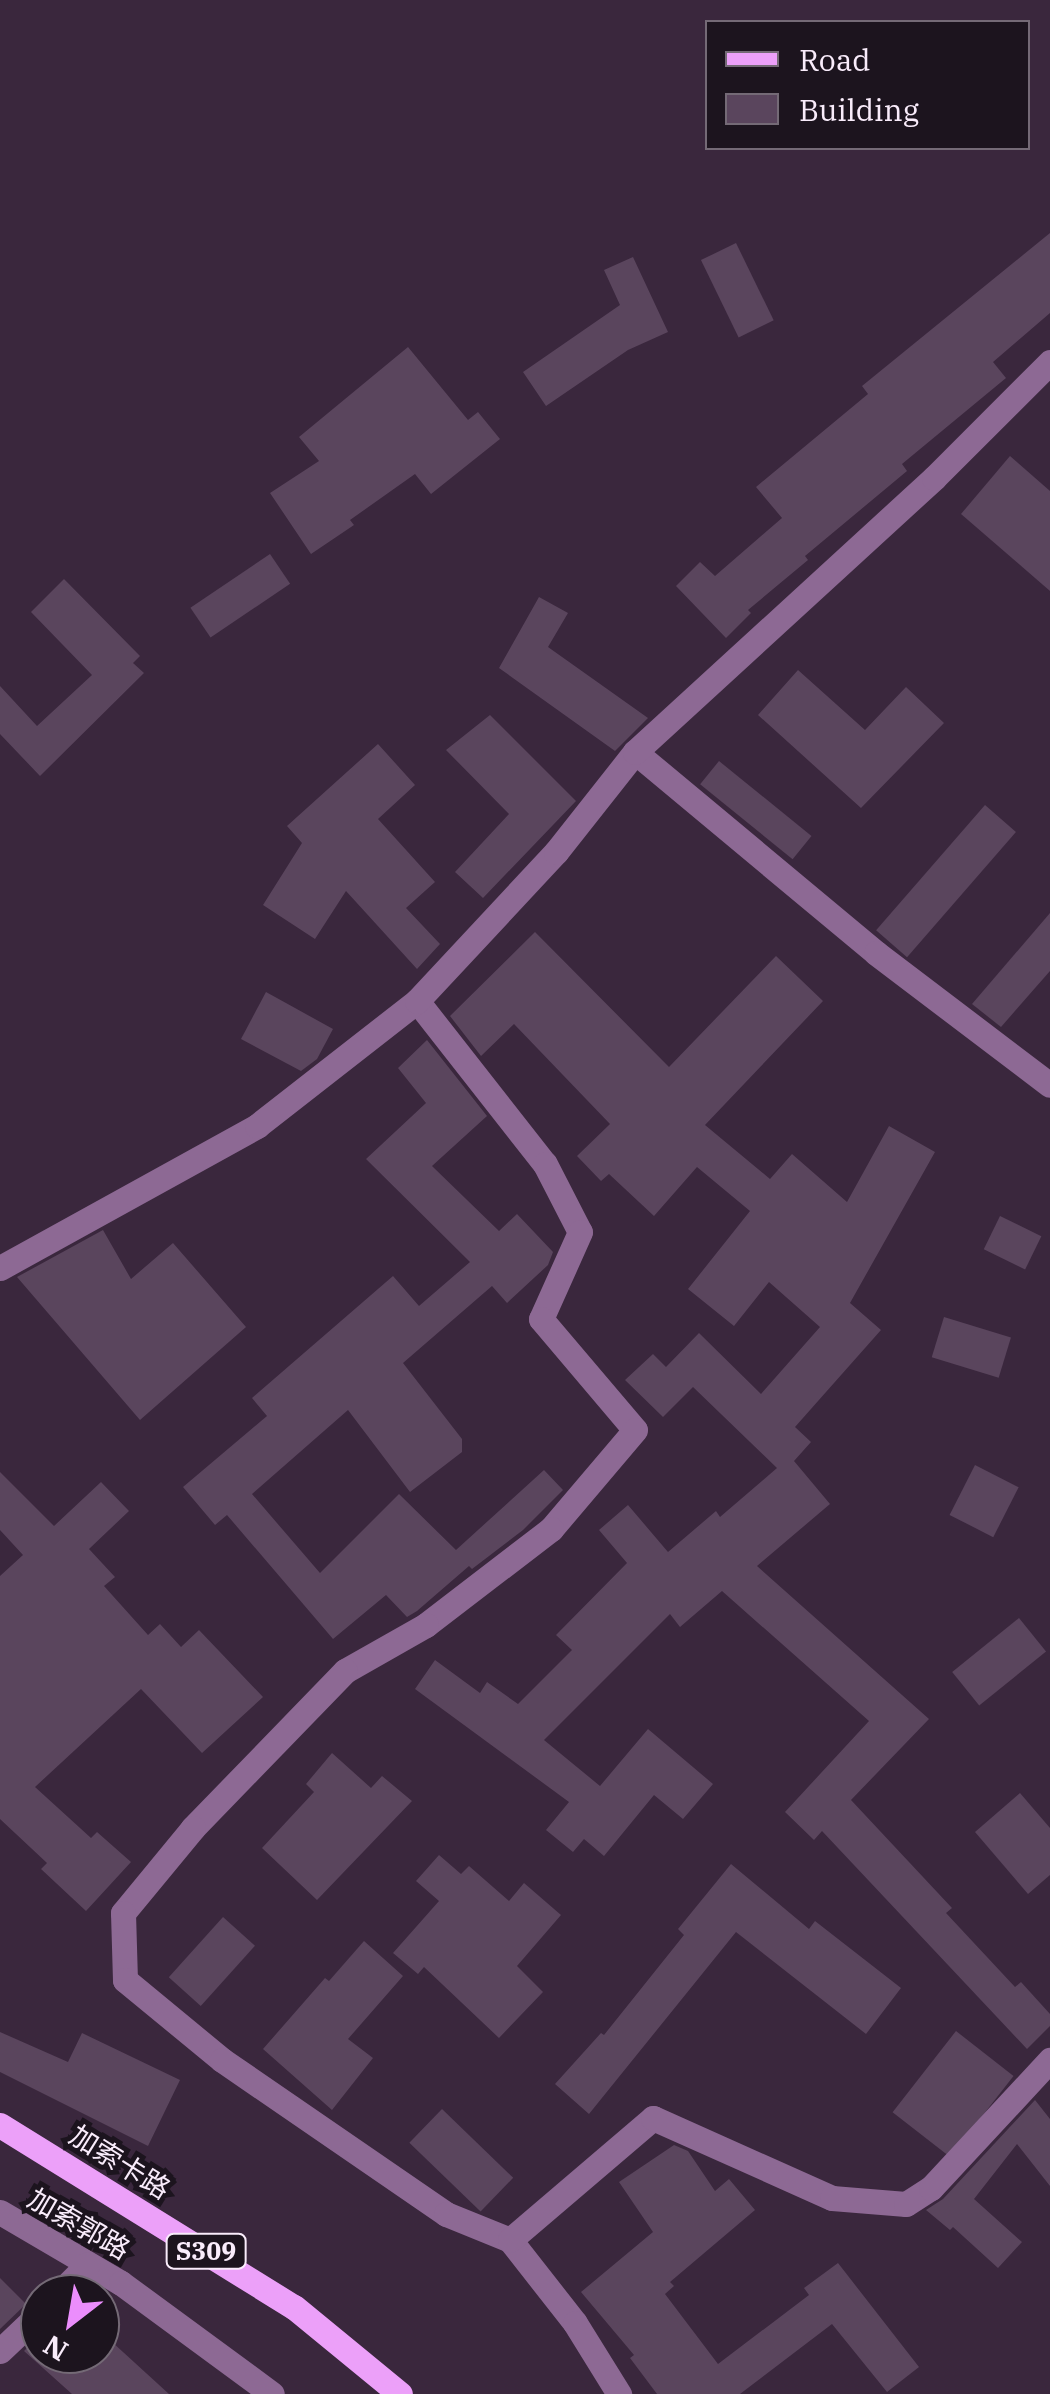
<!DOCTYPE html>
<meta charset="utf-8">
<style>
body{margin:0}
#map{position:relative;width:1050px;height:2394px;overflow:hidden;background:#3a273d;font-family:"IBM Plex Serif","Noto Sans SC",serif}
div>[style]{position:absolute}
.building>*{inset:0;background:#5a455d;transform-origin:0 0}
.minor>*{height:25px;margin:-12.5px;padding:0 12.5px;transform-origin:12.5px;border-radius:12.5px;background:#8d6994}
.major>*{height:25px;margin:-12.5px;padding:0 12.5px;transform-origin:12.5px;border-radius:12.5px;background:#eca0f9}
span{translate:-50% -50%;white-space:nowrap;text-align:center;line-height:1.15;-webkit-text-stroke:10px #1c141e;paint-order:stroke}
.shield-label span{padding:2px 8px;background:#1c141e;border:2px solid;border-radius:8px;-webkit-text-stroke-width:0}
.shield-label{font-size:25px;color:#f9ecfb;font-weight:700}
.street-label{font-size:28px;color:#f9ecfb}
.legend{position:absolute;left:705px;top:20px;width:325px;height:130px;box-sizing:border-box;background:#1c141e;border:2px solid #746a76;margin:0;padding:12px 18px;list-style:none;font-size:30px;color:#f9ecfb}
.legend li{display:flex;align-items:center;gap:20px;height:50px}
.legend b{width:50px;border:2px solid #746a76}
.north{position:absolute;left:20px;top:2274px;width:100px;height:100px;box-sizing:border-box;background:#1c141e;border:2px solid #746a76;border-radius:50%;rotate:211deg;font-size:28px;font-weight:700;line-height:40px;text-align:center;color:#f9ecfb}
.north::after{content:'';display:block;margin:auto;width:35px;height:45px;background:#eb8dfc;clip-path:polygon(50% 0,100% 100%,50% 72%,0 100%)}
</style>
<div id="map">
<div class="building">
<div style="clip-path:polygon(1050px 233px,1050px 313px,993px 362px,1006px 378px,902px 464px,907px 471px,805px 556px,808px 560px,748px 610px,751px 613px,726px 638px,676px 586px,700px 562px,715px 576px,782px 518px,756px 487px,868px 394px,862px 386px)"></div>
<div style="left:736px;top:243px;width:86px;height:39px;rotate:64deg"></div>
<div style="clip-path:polygon(633px 257px,668px 332px,628px 350px,546px 406px,523px 372px,620px 305px,604px 270px)"></div>
<div style="clip-path:polygon(408px 347px,468px 420px,478px 412px,500px 439px,431px 494px,415px 474px,350px 520px,354px 525px,311px 554px,270px 493px,319px 461px,299px 437px)"></div>
<div style="clip-path:polygon(1010px 456px,1050px 491px,1050px 591px,961px 514px)"></div>
<div style="left:270px;top:554px;width:36px;height:96px;rotate:56deg"></div>
<div style="clip-path:polygon(64px 579px,140px 656px,133px 663px,144px 673px,40px 776px,0 734px,0 686px,37px 726px,92px 675px,31px 612px)"></div>
<div style="clip-path:polygon(539px 597px,568px 613px,548px 647px,648px 718px,615px 751px,499px 668px)"></div>
<div style="clip-path:polygon(798px 670px,865px 730px,906px 687px,944px 723px,861px 808px,758px 715px)"></div>
<div style="clip-path:polygon(490px 715px,576px 801px,483px 898px,455px 872px,509px 814px,446px 750px)"></div>
<div style="clip-path:polygon(378px 744px,415px 785px,378px 819px,435px 882px,406px 908px,440px 944px,417px 969px,346px 891px,315px 939px,263px 905px,302px 843px,287px 826px)"></div>
<div style="left:719px;top:761px;width:119px;height:30px;rotate:39deg"></div>
<div style="left:985px;top:805px;width:41px;height:166px;rotate:41deg"></div>
<div style="clip-path:polygon(1050px 913px,1050px 971px,1001px 1027px,972px 1004px)"></div>
<div style="clip-path:polygon(535px 932px,669px 1067px,776px 956px,823px 1001px,705px 1125px,770px 1179px,792px 1154px,847px 1202px,889px 1126px,935px 1152px,850px 1303px,881px 1330px,795px 1427px,811px 1442px,794px 1461px,830px 1504px,757px 1566px,929px 1719px,851px 1800px,952px 1908px,946px 1913px,1015px 1987px,1021px 1982px,1050px 2014px,1050px 2026px,1027px 2049px,822px 1831px,814px 1840px,785px 1812px,869px 1721px,722px 1591px,680px 1627px,670px 1614px,544px 1740px,600px 1786px,648px 1729px,713px 1784px,683px 1819px,654px 1795px,604px 1856px,584px 1839px,573px 1852px,546px 1830px,569px 1802px,415px 1689px,435px 1660px,480px 1693px,487px 1682px,518px 1704px,572px 1650px,556px 1635px,627px 1563px,599px 1530px,628px 1505px,668px 1552px,716px 1511px,720px 1517px,777px 1468px,693px 1387px,663px 1417px,625px 1380px,653px 1354px,666px 1367px,699px 1333px,761px 1394px,820px 1327px,769px 1282px,734px 1326px,688px 1289px,750px 1211px,697px 1167px,654px 1216px,609px 1174px,601px 1181px,577px 1156px,610px 1124px,514px 1024px,481px 1056px,450px 1016px)"></div>
<div style="clip-path:polygon(266px 992px,333px 1029px,317px 1059px,301px 1071px,241px 1039px)"></div>
<div style="clip-path:polygon(427px 1040px,487px 1116px,432px 1166px,499px 1231px,517px 1214px,553px 1252px,548px 1265px,507px 1303px,492px 1286px,403px 1363px,462px 1439px,462px 1452px,410px 1492px,348px 1410px,252px 1494px,320px 1573px,399px 1494px,456px 1550px,544px 1470px,563px 1490px,523px 1530px,472px 1569px,469px 1566px,417px 1611px,407px 1617px,386px 1595px,333px 1639px,227px 1515px,215px 1525px,183px 1487px,267px 1416px,252px 1398px,393px 1276px,419px 1306px,470px 1262px,366px 1159px,426px 1103px,398px 1068px)"></div>
<div style="left:1000px;top:1216px;width:46px;height:37px;rotate:26deg"></div>
<div style="clip-path:polygon(103px 1230px,131px 1279px,173px 1243px,246px 1327px,140px 1420px,17px 1277px)"></div>
<div style="left:944px;top:1317px;width:70px;height:42px;rotate:17deg"></div>
<div style="left:975px;top:1465px;width:49px;height:56px;rotate:27deg"></div>
<div style="clip-path:polygon(0 1472px,54px 1526px,101px 1482px,129px 1511px,89px 1549px,115px 1577px,104px 1586px,148px 1635px,160px 1624px,181px 1647px,199px 1630px,263px 1697px,202px 1753px,141px 1689px,35px 1787px,91px 1838px,97px 1832px,131px 1862px,86px 1911px,41px 1869px,47px 1863px,0 1819px,0 1576px,23px 1555px,0 1530px)"></div>
<div style="left:1019px;top:1618px;width:43px;height:86px;rotate:51deg"></div>
<div style="clip-path:polygon(332px 1753px,371px 1788px,382px 1776px,412px 1801px,317px 1900px,262px 1848px,314px 1792px,306px 1784px)"></div>
<div style="clip-path:polygon(1020px 1793px,1050px 1828px,1050px 1875px,1028px 1894px,975px 1832px)"></div>
<div style="clip-path:polygon(439px 1855px,461px 1874px,469px 1866px,509px 1901px,524px 1883px,561px 1915px,517px 1966px,543px 1992px,499px 2038px,424px 1967px,418px 1974px,393px 1953px,439px 1901px,416px 1881px)"></div>
<div style="clip-path:polygon(731px 1864px,809px 1929px,815px 1921px,901px 1988px,866px 2034px,736px 1932px,589px 2114px,555px 2084px,601px 2033px,604px 2035px,684px 1935px,678px 1929px)"></div>
<div style="left:223px;top:1917px;width:43px;height:81px;rotate:42deg"></div>
<div style="clip-path:polygon(364px 1941px,403px 1976px,348px 2039px,373px 2058px,332px 2110px,263px 2049px,325px 1978px,329px 1981px)"></div>
<div style="left:956px;top:2031px;width:73px;height:103px;rotate:38deg"></div>
<div style="clip-path:polygon(0 2032px,68px 2062px,82px 2033px,180px 2080px,148px 2146px,0 2072px)"></div>
<div style="clip-path:polygon(1035px 2100px,1050px 2119px,1050px 2186px,1017px 2144px,974px 2199px,1022px 2242px,998px 2268px,953px 2227px,950px 2230px,926px 2210px,943px 2199px)"></div>
<div style="left:442px;top:2109px;width:99px;height:47px;rotate:44deg"></div>
<div style="clip-path:polygon(674px 2145px,688px 2151px,715px 2191px,729px 2179px,755px 2210px,670px 2282px,674px 2286px,665px 2294px,718px 2364px,809px 2295px,804px 2288px,838px 2263px,919px 2367px,887px 2392px,832px 2324px,740px 2394px,657px 2394px,630px 2358px,634px 2355px,581px 2292px,653px 2232px,619px 2182px)"></div>
<div style="clip-path:polygon(0 2278px,26px 2304px,0 2329px)"></div>
<div style="clip-path:polygon(100px 2331px,169px 2394px,72px 2394px,24px 2351px,40px 2335px,40px 2354px,100px 2354px)"></div>
</div>
<div class="minor">
<div style="left:635px;top:752px;width:314px;rotate:39.8deg"></div>
<div style="left:876px;top:953px;width:218px;rotate:37.2deg"></div>
<div style="left:417px;top:1001px;width:207px;rotate:51.9deg"></div>
<div style="left:545px;top:1164px;width:76px;rotate:62.8deg"></div>
<div style="left:580px;top:1232px;width:95px;rotate:114.1deg"></div>
<div style="left:541px;top:1319px;width:145px;rotate:49.7deg"></div>
<div style="left:635px;top:1430px;width:130px;rotate:130.3deg"></div>
<div style="left:551px;top:1529px;width:158px;rotate:142.5deg"></div>
<div style="left:426px;top:1625px;width:93px;rotate:150.4deg"></div>
<div style="left:345px;top:1671px;width:219px;rotate:134.1deg"></div>
<div style="left:193px;top:1828px;width:110px;rotate:129.5deg"></div>
<div style="left:123px;top:1913px;width:67px;rotate:88.3deg"></div>
<div style="left:125px;top:1980px;width:126px;rotate:39.5deg"></div>
<div style="left:222px;top:2060px;width:272px;rotate:34.5deg"></div>
<div style="left:446px;top:2214px;width:69px;rotate:22.1deg"></div>
<div style="left:510px;top:2240px;width:105px;rotate:51.9deg"></div>
<div style="left:575px;top:2323px;width:84px;rotate:58.2deg"></div>
<div style="left:0;top:1268px;width:294px;rotate:-28.9deg"></div>
<div style="left:257px;top:1126px;width:203px;rotate:-38deg"></div>
<div style="left:417px;top:1001px;width:204px;rotate:-47deg"></div>
<div style="left:556px;top:852px;width:127px;rotate:-51.7deg"></div>
<div style="left:635px;top:752px;width:406px;rotate:-42.5deg"></div>
<div style="left:934px;top:478px;width:164px;rotate:-45deg"></div>
<div style="left:0;top:2212px;width:140px;rotate:30.4deg"></div>
<div style="left:121px;top:2283px;width:187px;rotate:36.3deg"></div>
<div style="left:510px;top:2240px;width:188px;rotate:-40.5deg"></div>
<div style="left:653px;top:2118px;width:196px;rotate:24.1deg"></div>
<div style="left:832px;top:2198px;width:74px;rotate:4.6deg"></div>
<div style="left:906px;top:2204px;width:30px;rotate:-33deg"></div>
<div style="left:931px;top:2188px;width:175px;rotate:-47.1deg"></div>
<div style="left:58px;top:2294px;width:42px;rotate:-45deg"></div>
<div style="left:0;top:2351px;width:55px;rotate:-43.5deg"></div>
</div>
<div class="major">
<div style="left:0;top:2125px;width:346px;rotate:31.8deg"></div>
<div style="left:294px;top:2307px;width:137px;rotate:39.4deg"></div>
</div>
<div class="shield-label">
<span style="left:206px;top:2251px">S309</span>
</div>
<div class="street-label">
<span style="left:120px;top:2162px;rotate:32deg">加索卡路</span>
<span style="left:79px;top:2224px;rotate:30deg">加索郭路</span>
</div>
<ul class="legend">
<li><b style="height:12px;background:#eca0f9"></b>Road</li>
<li><b style="height:28px;background:#5a455d"></b>Building</li>
</ul>
<div class="north">N</div>
</div>
